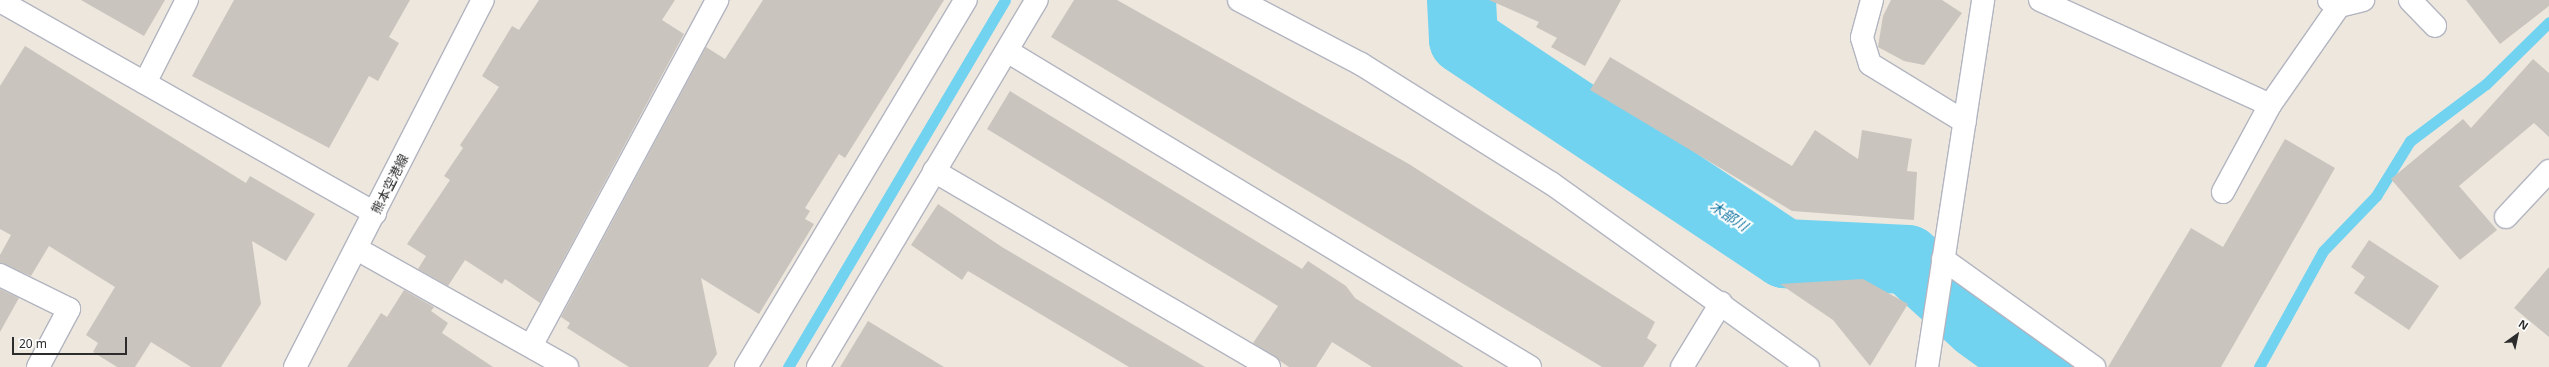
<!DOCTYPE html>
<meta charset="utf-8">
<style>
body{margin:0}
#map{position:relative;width:2549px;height:367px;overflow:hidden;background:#eee7de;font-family:"Noto Sans","Noto Sans JP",sans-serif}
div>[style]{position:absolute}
.stream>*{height:11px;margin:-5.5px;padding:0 5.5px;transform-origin:5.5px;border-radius:5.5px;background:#71d3f0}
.river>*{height:69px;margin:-34.5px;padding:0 34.5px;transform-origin:34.5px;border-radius:34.5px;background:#71d3f0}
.building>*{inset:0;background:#c9c4be}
.roads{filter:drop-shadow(1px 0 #b2b5c0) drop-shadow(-1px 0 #b2b5c0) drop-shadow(0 1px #b2b5c0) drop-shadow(0 -1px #b2b5c0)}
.service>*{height:22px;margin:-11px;padding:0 11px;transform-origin:11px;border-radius:11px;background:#fff}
.minor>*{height:22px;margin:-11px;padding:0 11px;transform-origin:11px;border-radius:11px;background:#fff}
.tertiary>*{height:22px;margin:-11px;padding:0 11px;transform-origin:11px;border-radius:11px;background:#fff}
.secondary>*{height:22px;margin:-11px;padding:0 11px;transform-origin:11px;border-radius:11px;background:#fff}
span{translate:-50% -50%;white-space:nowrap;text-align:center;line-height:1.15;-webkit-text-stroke:4px #fff;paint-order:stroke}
.street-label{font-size:13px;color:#2c2c2c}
.water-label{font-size:14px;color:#0c73a0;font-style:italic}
.north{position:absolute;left:2497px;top:315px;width:40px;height:40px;-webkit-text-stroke:3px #fff;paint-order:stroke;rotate:33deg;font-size:11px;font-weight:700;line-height:16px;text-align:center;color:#2c2c2c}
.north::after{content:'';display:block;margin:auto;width:14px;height:18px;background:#2c2c2c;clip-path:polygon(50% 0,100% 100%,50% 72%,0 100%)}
.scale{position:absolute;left:12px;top:337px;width:115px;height:18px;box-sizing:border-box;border:2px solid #2c2c2c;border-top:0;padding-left:5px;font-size:12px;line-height:14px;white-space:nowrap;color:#2c2c2c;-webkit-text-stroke:3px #fff;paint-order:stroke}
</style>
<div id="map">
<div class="stream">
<div style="left:788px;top:367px;width:426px;rotate:-59.4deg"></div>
<div style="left:2259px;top:367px;width:132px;rotate:-61.1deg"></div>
<div style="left:2323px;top:251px;width:76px;rotate:-46.1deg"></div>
<div style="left:2376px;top:196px;width:65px;rotate:-58.3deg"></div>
<div style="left:2410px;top:141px;width:95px;rotate:-36.9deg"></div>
<div style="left:2486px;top:84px;width:88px;rotate:-44.5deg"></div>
</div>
<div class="river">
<div style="left:1461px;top:0;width:39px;rotate:87deg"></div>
<div style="left:1463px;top:39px;width:386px;rotate:33.7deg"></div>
<div style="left:1784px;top:253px;width:123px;rotate:2.8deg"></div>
<div style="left:1907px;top:259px;width:96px;rotate:42.5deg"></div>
<div style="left:1978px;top:324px;width:73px;rotate:36.1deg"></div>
</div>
<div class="building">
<div style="clip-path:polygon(81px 0,165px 0,144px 36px)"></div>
<div style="clip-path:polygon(234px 0,410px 0,389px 37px,399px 43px,378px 81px,369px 76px,329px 148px,192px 76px)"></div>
<div style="clip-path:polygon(539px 0,675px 0,662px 20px,684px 34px,540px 303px,505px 279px,502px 284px,465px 260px,448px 286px,418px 269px,426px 256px,407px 244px,450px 180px,444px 176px,463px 148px,460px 145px,499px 87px,482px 76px,512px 26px,519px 30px)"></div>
<div style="clip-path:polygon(763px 0,944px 0,845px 158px,839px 154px,805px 208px,810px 211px,805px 219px,814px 224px,759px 314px,701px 278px,717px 354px,708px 367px,629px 367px,567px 328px,570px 323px,561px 317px,706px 47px,725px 59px)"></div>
<div style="clip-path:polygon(1074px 0,1117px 0,1409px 164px,1655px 322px,1647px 338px,1657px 345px,1643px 367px,1602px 367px,1051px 37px)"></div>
<div style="clip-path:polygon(1489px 0,1621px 0,1585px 66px,1551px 47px,1557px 38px,1536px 27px,1539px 22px)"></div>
<div style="clip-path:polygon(1891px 0,1942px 0,1962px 13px,1924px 65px,1904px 61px,1878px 47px,1883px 16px)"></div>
<div style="clip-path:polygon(2466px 0,2549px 0,2549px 6px,2500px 44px)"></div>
<div style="clip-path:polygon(25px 46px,246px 183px,250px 176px,315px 214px,286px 261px,252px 241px,261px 304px,221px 367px,191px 367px,151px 342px,135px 367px,117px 367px,93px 352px,98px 343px,86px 335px,115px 287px,49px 246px,31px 276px,0 263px,0 255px,11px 235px,0 229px,0 86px)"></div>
<div style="clip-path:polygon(1610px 57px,1792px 166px,1815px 130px,1858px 159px,1862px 130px,1912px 139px,1907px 171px,1917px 172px,1914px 220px,1792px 211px,1590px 90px)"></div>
<div style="clip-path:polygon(2533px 59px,2549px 73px,2549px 137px,2534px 123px,2459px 186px,2497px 230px,2460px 260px,2391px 179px,2463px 119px,2471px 128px)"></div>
<div style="clip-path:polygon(1010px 91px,1302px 269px,1308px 261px,1346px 286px,1355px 298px,1464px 367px,1372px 367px,1332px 342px,1316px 367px,1289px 367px,1253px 343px,1278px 306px,987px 129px)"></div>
<div style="clip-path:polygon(2285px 139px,2335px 168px,2221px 367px,2108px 367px,2191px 228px,2223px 247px)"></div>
<div style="clip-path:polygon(938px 204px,1002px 247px,1205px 367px,1129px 367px,968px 271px,962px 280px,911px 245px)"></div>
<div style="clip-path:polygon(2369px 240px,2439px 286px,2409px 330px,2354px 293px,2365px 277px,2351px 267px)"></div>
<div style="clip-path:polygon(2549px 267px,2549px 337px,2514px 308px)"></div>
<div style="clip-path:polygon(1863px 279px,1908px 304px,1870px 366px,1833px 320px,1780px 284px)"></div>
<div style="clip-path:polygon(0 289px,19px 298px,0 332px)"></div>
<div style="clip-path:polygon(404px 290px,434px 307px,431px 311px,448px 323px,442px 333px,493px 367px,347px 367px,381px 313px,387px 317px)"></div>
<div style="clip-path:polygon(868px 321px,944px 367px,840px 367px)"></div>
</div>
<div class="roads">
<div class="service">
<div style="left:2040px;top:0;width:253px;rotate:24.5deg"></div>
<div style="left:2270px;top:105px;width:99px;rotate:118.4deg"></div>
<div style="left:2329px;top:0;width:12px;rotate:31deg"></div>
<div style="left:2339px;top:6px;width:25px;rotate:-14deg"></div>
<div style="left:2410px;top:0;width:36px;rotate:46deg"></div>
<div style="left:2270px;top:105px;width:121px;rotate:-55.1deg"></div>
</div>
<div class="minor">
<div style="left:1872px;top:0;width:39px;rotate:105deg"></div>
<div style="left:1862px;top:38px;width:27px;rotate:73deg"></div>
<div style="left:1870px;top:64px;width:111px;rotate:31.4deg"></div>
<div style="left:0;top:1px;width:431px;rotate:29.5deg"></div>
<div style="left:1007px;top:51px;width:611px;rotate:31.14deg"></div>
<div style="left:145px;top:83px;width:93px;rotate:-63.2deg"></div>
<div style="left:934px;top:171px;width:388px;rotate:30.3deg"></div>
<div style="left:2506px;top:217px;width:63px;rotate:-46.9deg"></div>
<div style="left:357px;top:249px;width:241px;rotate:29.3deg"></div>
<div style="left:1943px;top:259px;width:186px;rotate:35.6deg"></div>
<div style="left:0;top:275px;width:77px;rotate:26.2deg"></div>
<div style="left:69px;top:309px;width:66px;rotate:118.1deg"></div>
<div style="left:531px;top:346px;width:393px;rotate:-61.7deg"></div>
<div style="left:746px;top:367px;width:428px;rotate:-59.1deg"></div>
<div style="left:818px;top:367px;width:427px;rotate:-59.2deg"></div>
<div style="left:1682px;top:367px;width:75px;rotate:-58.6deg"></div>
<div style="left:1927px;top:367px;width:371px;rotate:-81.3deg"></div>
</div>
<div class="tertiary">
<div style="left:1239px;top:0;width:138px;rotate:27.7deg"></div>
<div style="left:1361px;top:64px;width:224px;rotate:32.1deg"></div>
<div style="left:1551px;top:183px;width:316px;rotate:35.6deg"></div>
</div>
<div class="secondary">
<div style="left:295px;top:367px;width:412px;rotate:-62.9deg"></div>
</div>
</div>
<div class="street-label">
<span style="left:390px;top:184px;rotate:-63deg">熊本空港線</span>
</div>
<div class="water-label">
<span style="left:1729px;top:216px;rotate:34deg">木部川</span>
</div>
<div class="north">N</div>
<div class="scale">20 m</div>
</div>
